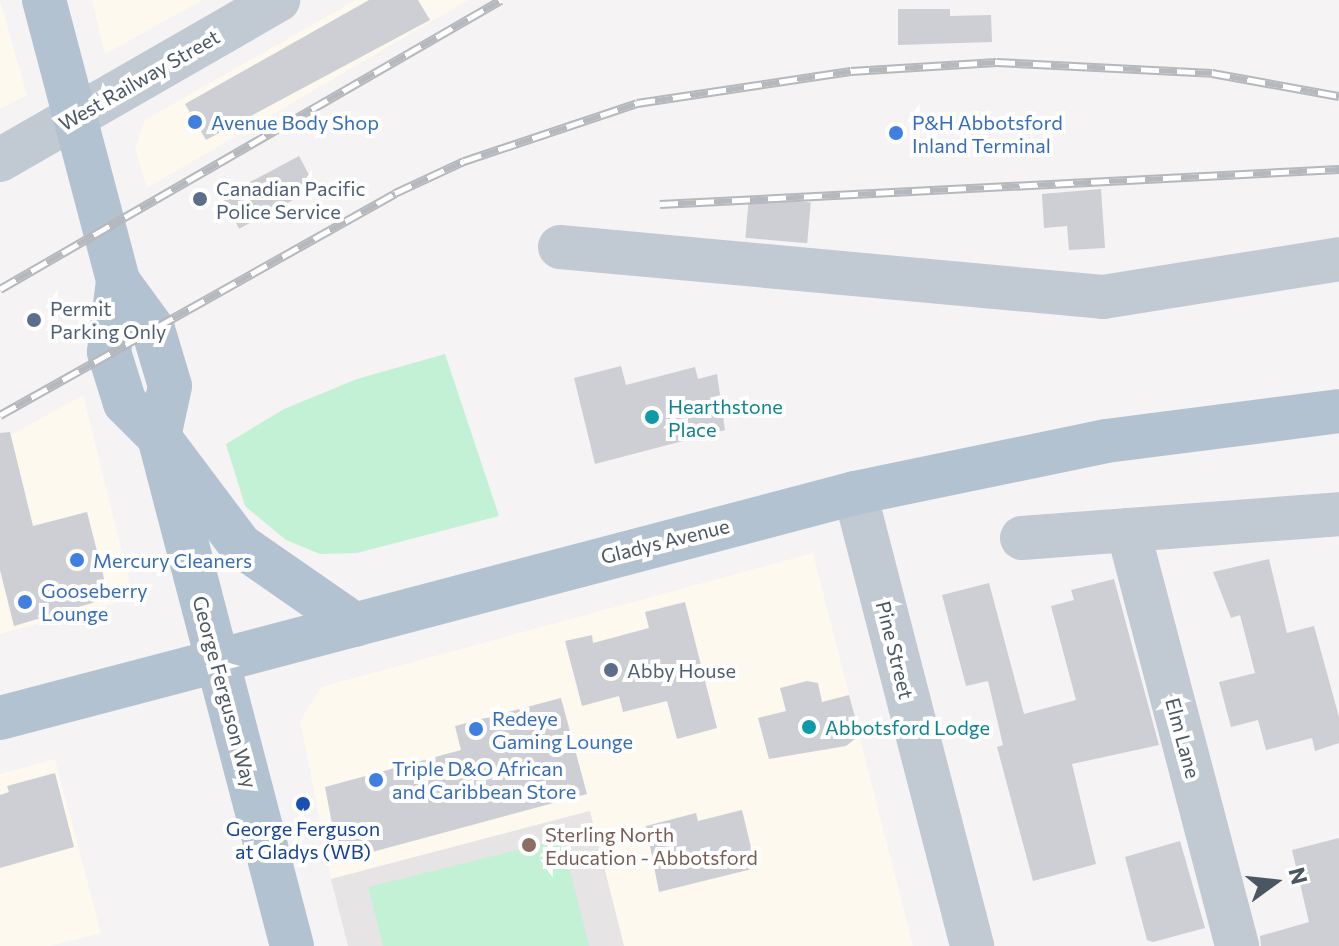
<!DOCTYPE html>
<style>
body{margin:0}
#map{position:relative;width:1339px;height:946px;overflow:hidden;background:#f5f3f3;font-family:Commissioner,sans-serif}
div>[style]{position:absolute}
.commercial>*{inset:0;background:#fdf9ef}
.education>*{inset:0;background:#e6e4e5}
.green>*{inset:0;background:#c3f1d5}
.building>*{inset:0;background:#cdcfd5;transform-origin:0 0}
.minor>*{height:44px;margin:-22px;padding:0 22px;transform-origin:22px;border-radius:22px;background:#c1cad2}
.major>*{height:44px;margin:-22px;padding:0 22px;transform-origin:22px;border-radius:22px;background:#b3c2d1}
.rail>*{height:9px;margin-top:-4.5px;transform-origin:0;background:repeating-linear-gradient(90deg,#fff 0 18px,#b5b8bd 0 36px);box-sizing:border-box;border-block:2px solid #b5b8bd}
.dots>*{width:22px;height:22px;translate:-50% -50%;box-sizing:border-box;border:4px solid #fff;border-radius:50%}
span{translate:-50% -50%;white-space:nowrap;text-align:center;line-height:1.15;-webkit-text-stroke:8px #fff;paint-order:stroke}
.street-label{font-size:20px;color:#4a5661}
.shop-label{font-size:20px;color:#366cbe}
.left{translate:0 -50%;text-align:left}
.service-label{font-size:20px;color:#4e5e75}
.culture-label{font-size:20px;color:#0d838f}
.transit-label{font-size:20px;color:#164399}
.education-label{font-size:20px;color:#785e54}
.north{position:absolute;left:1235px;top:842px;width:80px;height:80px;-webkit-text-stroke:6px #fff;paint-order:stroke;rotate:75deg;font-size:22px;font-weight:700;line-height:32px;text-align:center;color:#4a5661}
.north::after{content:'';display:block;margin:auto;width:28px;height:36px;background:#4a5661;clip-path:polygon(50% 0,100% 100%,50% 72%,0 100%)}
</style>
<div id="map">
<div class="commercial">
<div style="clip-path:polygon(0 0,27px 95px,0 109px)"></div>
<div style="clip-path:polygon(92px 0,203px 0,105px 54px)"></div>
<div style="clip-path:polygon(356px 0,468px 0,147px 188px,135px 149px,145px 120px)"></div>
<div style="clip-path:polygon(83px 395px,129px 580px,127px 600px,0 634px,0 441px)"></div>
<div style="clip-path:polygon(813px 553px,913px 946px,624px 946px,589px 811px,331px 879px,300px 721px,321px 687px)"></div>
<div style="clip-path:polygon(55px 759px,101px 933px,50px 946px,0 946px,0 774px)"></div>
</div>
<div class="education">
<div style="clip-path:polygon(590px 811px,624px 946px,348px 946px,331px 879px)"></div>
</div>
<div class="green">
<div style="clip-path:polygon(445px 354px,499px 516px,357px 553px,320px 554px,286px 540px,245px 506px,226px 444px,284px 409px,357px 379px)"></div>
<div style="clip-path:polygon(562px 839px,589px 946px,383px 946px,368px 887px)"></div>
</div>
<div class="building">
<div style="clip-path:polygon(369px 0,418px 0,430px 20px,206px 140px,185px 104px)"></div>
<div style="clip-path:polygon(898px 9px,950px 9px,950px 16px,991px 15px,992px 42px,898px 45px)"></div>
<div style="left:299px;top:156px;width:36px;height:87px;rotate:62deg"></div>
<div style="clip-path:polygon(1101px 189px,1105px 248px,1069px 250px,1067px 226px,1044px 228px,1042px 194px)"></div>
<div style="left:749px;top:197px;width:62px;height:41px;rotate:5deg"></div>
<div style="clip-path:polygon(621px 366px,626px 385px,695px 367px,698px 379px,717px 374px,725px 430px,595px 464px,574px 378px)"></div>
<div style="clip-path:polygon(10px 432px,33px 526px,87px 512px,109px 598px,14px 626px,0 570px,0 433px)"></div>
<div style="clip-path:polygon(1269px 559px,1287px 633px,1314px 626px,1339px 717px,1339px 743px,1315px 751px,1312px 738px,1266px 750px,1258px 720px,1231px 727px,1219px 682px,1255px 673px,1240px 615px,1231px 618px,1213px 572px)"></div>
<div style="clip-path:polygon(1114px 579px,1159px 745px,1072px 764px,1096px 864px,1033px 881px,997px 747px,1003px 745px,988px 681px,966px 686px,942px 595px,989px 583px,1024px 714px,1076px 700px,1051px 606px,1074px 600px,1071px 590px)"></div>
<div style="clip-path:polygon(685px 602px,717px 728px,677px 739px,667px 701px,623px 712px,619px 696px,582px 706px,565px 641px,592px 635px,593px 643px,649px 628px,645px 612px)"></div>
<div style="clip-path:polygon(807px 681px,818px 683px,822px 702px,849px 695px,860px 735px,846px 746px,769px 759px,758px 718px,786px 711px,780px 688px)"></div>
<div style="clip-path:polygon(561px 698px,587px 794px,339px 861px,325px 787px,461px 750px,455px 726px)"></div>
<div style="clip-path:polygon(55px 773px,74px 847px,0 868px,0 795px,9px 792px,7px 786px)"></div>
<div style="clip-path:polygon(742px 810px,756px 868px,659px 892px,646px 826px,696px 813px,698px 821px)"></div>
<div style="clip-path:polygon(1339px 838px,1339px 946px,1261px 946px,1260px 936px,1309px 922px,1292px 850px)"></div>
<div style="clip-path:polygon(1180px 841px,1205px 928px,1153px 942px,1147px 940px,1125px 857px)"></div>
</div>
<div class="minor">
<div style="left:0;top:160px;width:321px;rotate:-29.9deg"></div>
<div style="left:560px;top:247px;width:545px;rotate:5.26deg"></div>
<div style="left:1103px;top:297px;width:239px;rotate:-9.1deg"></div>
<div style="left:855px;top:493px;width:468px;rotate:75.5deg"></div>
<div style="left:1128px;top:530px;width:430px;rotate:75.3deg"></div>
<div style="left:1022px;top:538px;width:318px;rotate:-4.3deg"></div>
</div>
<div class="major">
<div style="left:44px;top:0;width:291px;rotate:75.2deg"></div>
<div style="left:118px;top:281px;width:59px;rotate:53.9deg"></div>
<div style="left:153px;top:329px;width:59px;rotate:73.4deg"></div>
<div style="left:170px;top:386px;width:52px;rotate:102.2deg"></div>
<div style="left:159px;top:437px;width:526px;rotate:75.36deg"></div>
<div style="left:118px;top:281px;width:72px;rotate:97.2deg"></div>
<div style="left:109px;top:352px;width:53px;rotate:72.6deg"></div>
<div style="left:125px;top:403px;width:48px;rotate:45deg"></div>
<div style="left:159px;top:437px;width:135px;rotate:53.1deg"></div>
<div style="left:240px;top:545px;width:140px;rotate:34.8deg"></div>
<div style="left:0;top:718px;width:884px;rotate:-14.74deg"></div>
<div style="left:855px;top:493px;width:256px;rotate:-11.7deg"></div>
<div style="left:1106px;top:441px;width:235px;rotate:-7.3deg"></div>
</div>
<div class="rail">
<div style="left:660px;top:204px;width:680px;rotate:-2.95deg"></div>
<div style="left:0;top:289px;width:578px;rotate:-29.98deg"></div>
<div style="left:0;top:415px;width:453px;rotate:-29.3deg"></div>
<div style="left:395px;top:193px;width:76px;rotate:-24.9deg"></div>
<div style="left:464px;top:161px;width:182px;rotate:-18.5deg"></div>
<div style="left:637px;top:103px;width:216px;rotate:-8.5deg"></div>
<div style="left:851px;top:71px;width:146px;rotate:-3.5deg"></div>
<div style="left:997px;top:62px;width:215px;rotate:2.9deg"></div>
<div style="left:1212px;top:73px;width:129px;rotate:10.3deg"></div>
</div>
<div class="dots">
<div style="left:195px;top:122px;background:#3f7fe0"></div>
<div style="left:896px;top:133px;background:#3f7fe0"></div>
<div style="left:200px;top:199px;background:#5c6f8a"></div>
<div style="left:34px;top:320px;background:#5c6f8a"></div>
<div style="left:652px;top:417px;background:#0f9aa8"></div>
<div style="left:77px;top:560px;background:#3f7fe0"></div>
<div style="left:25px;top:602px;background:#3f7fe0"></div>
<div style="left:611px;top:670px;background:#5c6f8a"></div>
<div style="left:809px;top:727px;background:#0f9aa8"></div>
<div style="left:476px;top:729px;background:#3f7fe0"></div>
<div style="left:376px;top:780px;background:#3f7fe0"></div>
<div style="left:303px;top:804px;background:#1a4fb4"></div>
<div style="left:529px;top:845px;background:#8d6e63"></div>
</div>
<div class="street-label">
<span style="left:139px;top:80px;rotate:-30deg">West Railway Street</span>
<span style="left:665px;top:541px;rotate:-14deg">Gladys Avenue</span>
<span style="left:895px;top:650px;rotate:76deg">Pine Street</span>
<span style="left:225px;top:692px;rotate:75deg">George Ferguson Way</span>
<span style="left:1183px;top:738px;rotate:75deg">Elm Lane</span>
</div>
<div class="shop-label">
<span class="left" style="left:211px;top:122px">Avenue Body Shop</span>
<span class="left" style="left:912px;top:134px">P&amp;H Abbotsford<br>Inland Terminal</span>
<span class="left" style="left:93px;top:560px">Mercury Cleaners</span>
<span class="left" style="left:41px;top:602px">Gooseberry<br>Lounge</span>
<span class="left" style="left:492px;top:730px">Redeye<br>Gaming Lounge</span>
<span class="left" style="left:392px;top:780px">Triple D&amp;O African<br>and Caribbean Store</span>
</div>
<div class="service-label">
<span class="left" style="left:216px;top:200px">Canadian Pacific<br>Police Service</span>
<span class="left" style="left:50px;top:320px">Permit<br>Parking Only</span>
<span class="left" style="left:627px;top:670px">Abby House</span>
</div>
<div class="culture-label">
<span class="left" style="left:668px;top:418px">Hearthstone<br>Place</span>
<span class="left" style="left:825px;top:727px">Abbotsford Lodge</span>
</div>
<div class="transit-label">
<span style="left:303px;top:840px">George Ferguson<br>at Gladys (WB)</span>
</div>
<div class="education-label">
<span class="left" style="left:545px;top:846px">Sterling North<br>Education - Abbotsford</span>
</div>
<div class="north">N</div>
</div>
